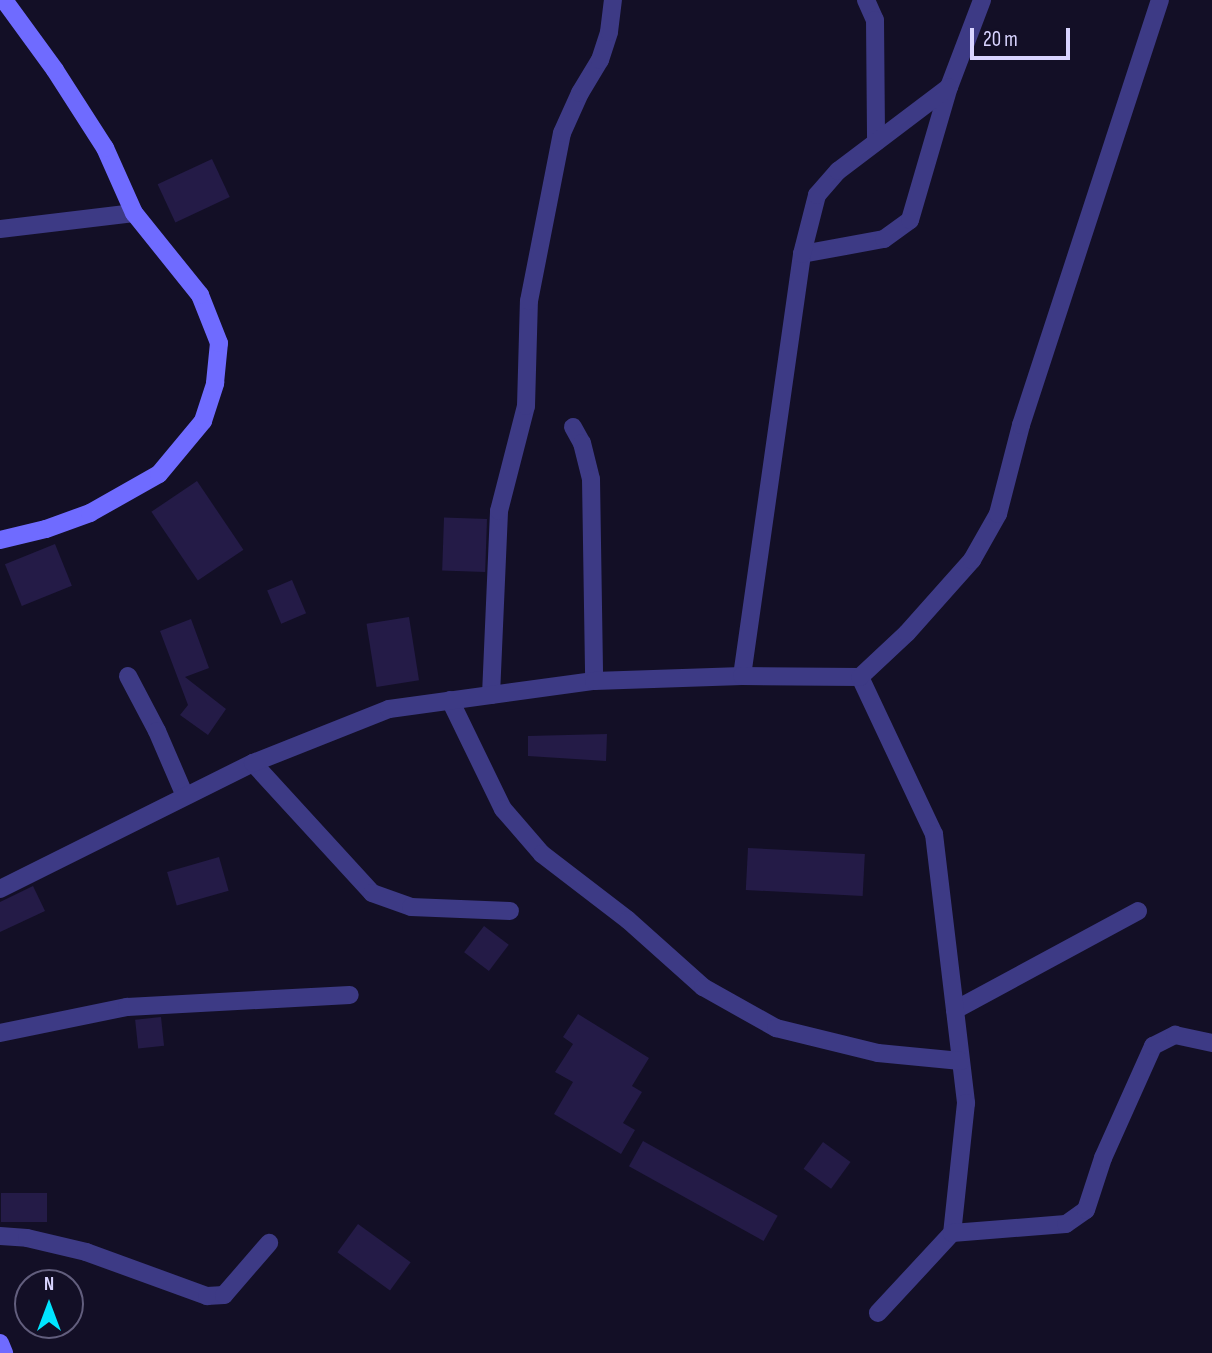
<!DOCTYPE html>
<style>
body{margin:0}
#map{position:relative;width:1212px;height:1353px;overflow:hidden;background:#130f26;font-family:"Sofia Sans Condensed",sans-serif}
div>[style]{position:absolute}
.building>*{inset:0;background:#241b47;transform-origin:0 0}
.lane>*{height:18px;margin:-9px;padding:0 9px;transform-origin:9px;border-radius:9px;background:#3d3a85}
.street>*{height:18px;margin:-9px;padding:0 9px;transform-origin:9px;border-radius:9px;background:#3d3a85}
.secondary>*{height:18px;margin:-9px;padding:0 9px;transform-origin:9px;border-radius:9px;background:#6f6bff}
span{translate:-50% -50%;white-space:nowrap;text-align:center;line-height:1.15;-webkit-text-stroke:7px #130f26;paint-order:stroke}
.north{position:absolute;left:14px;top:1269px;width:70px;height:70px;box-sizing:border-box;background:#130f26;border:2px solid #625e7d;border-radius:50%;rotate:0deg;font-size:19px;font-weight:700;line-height:28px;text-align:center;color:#d9d4ff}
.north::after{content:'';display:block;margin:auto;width:24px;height:32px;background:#00e5ff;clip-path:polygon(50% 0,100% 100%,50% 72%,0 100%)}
.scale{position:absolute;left:970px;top:28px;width:100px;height:32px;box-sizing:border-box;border:4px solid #d9d4ff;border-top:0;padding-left:9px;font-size:21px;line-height:24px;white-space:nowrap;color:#d9d4ff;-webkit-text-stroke:5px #130f26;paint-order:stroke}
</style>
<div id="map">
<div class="building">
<div style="left:212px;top:159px;width:42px;height:60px;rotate:65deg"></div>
<div style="left:197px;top:481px;width:83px;height:55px;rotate:56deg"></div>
<div style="left:487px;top:519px;width:53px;height:43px;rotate:92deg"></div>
<div style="left:55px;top:544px;width:45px;height:54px;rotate:68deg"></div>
<div style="left:292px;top:580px;width:36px;height:27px;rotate:67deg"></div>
<div style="left:409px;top:617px;width:64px;height:43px;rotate:81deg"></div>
<div style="clip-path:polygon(191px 619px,209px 668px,185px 677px,226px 709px,208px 735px,180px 715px,188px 705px,160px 631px)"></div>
<div style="clip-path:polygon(607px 734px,606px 761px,528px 756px,528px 736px)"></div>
<div style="left:748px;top:848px;width:117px;height:42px;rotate:3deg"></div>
<div style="left:219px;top:857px;width:35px;height:54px;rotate:74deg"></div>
<div style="clip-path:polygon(33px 886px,45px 911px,0 932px,0 902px)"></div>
<div style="left:484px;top:926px;width:31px;height:33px;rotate:37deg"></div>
<div style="clip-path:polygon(578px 1014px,649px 1058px,632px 1086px,642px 1092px,623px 1123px,635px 1130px,621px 1154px,554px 1114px,573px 1082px,555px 1072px,573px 1044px,563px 1037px)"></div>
<div style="left:161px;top:1017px;width:29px;height:26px;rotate:84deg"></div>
<div style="left:643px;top:1141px;width:154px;height:29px;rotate:29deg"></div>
<div style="left:823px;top:1142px;width:34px;height:33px;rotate:36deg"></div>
<div style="left:47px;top:1193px;width:29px;height:46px;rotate:90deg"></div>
<div style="left:358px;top:1224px;width:65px;height:35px;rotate:36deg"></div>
</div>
<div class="lane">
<div style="left:955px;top:1010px;width:208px;rotate:-28.4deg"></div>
</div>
<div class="street">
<div style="left:866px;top:0;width:22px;rotate:66deg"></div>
<div style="left:875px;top:20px;width:122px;rotate:89.5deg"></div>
<div style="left:0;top:229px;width:135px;rotate:-6.8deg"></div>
<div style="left:802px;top:254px;width:83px;rotate:-10.4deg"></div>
<div style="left:884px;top:239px;width:32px;rotate:-36deg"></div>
<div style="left:910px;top:220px;width:139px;rotate:-73.7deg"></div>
<div style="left:949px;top:87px;width:93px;rotate:-69.2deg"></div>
<div style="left:573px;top:427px;width:18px;rotate:61deg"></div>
<div style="left:582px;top:443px;width:37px;rotate:76deg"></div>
<div style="left:591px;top:479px;width:202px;rotate:89.1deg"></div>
<div style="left:128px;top:676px;width:62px;rotate:62.2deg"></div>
<div style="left:157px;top:731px;width:71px;rotate:66.7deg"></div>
<div style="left:742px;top:676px;width:426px;rotate:-81.9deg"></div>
<div style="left:802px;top:254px;width:61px;rotate:-75.7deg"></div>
<div style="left:817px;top:195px;width:32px;rotate:-49deg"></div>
<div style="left:838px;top:171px;width:139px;rotate:-37.1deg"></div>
<div style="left:860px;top:677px;width:174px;rotate:64.8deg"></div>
<div style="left:934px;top:834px;width:271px;rotate:83.2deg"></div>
<div style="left:966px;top:1103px;width:131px;rotate:96.1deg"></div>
<div style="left:952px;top:1233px;width:109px;rotate:132.8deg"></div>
<div style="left:491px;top:695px;width:184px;rotate:-87.5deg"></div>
<div style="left:499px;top:511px;width:108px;rotate:-75.6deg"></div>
<div style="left:526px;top:406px;width:105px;rotate:-88.4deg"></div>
<div style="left:529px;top:301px;width:171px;rotate:-78.9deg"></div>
<div style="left:562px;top:133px;width:44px;rotate:-65.8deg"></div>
<div style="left:580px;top:93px;width:39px;rotate:-59deg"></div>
<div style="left:600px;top:60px;width:29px;rotate:-72deg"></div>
<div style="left:609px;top:32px;width:32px;rotate:-83deg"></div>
<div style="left:450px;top:700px;width:121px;rotate:64.1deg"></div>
<div style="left:503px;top:809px;width:60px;rotate:49.1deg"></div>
<div style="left:542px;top:854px;width:108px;rotate:37.5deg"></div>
<div style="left:628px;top:920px;width:101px;rotate:41.8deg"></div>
<div style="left:703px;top:987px;width:84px;rotate:29.3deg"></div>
<div style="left:776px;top:1028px;width:105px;rotate:13.8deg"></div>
<div style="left:878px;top:1053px;width:83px;rotate:5.5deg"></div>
<div style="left:253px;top:763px;width:176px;rotate:47.5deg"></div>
<div style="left:372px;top:893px;width:41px;rotate:19.7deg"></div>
<div style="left:411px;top:907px;width:99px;rotate:2.3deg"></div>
<div style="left:0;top:889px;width:283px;rotate:-26.5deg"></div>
<div style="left:253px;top:763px;width:146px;rotate:-21.7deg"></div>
<div style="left:389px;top:709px;width:207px;rotate:-7.8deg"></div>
<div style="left:594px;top:681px;width:148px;rotate:-1.9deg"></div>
<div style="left:742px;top:676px;width:118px;rotate:0.5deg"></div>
<div style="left:860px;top:677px;width:64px;rotate:-43.1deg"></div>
<div style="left:907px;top:633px;width:98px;rotate:-48.3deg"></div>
<div style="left:972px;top:560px;width:53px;rotate:-60.5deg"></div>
<div style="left:998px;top:514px;width:92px;rotate:-75.5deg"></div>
<div style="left:1021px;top:425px;width:447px;rotate:-71.9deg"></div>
<div style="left:0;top:1033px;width:130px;rotate:-11.6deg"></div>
<div style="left:127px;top:1007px;width:223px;rotate:-3.1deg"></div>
<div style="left:952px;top:1233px;width:114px;rotate:-4.5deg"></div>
<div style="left:1066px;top:1224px;width:24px;rotate:-35deg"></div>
<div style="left:1086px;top:1210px;width:55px;rotate:-71.9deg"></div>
<div style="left:1103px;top:1158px;width:123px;rotate:-65.9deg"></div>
<div style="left:1153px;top:1046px;width:25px;rotate:-27deg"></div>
<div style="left:1175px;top:1035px;width:38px;rotate:12deg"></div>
<div style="left:0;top:1236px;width:27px;rotate:4deg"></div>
<div style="left:27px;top:1238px;width:61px;rotate:13.3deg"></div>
<div style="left:86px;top:1252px;width:129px;rotate:20deg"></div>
<div style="left:207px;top:1296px;width:17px;rotate:-3deg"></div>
<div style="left:224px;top:1295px;width:69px;rotate:-49.1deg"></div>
</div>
<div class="secondary">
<div style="left:0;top:540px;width:47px;rotate:-13.4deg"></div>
<div style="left:46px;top:529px;width:47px;rotate:-20deg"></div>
<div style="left:90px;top:513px;width:79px;rotate:-29.5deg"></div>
<div style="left:159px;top:474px;width:69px;rotate:-50.3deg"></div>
<div style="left:203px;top:421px;width:40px;rotate:-72deg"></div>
<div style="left:215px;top:383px;width:40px;rotate:-84.3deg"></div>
<div style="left:219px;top:343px;width:52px;rotate:-111.6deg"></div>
<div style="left:200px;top:295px;width:105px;rotate:-128.8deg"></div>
<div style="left:134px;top:213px;width:71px;rotate:-114deg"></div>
<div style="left:105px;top:148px;width:93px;rotate:-122.7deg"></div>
<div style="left:55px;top:70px;width:87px;rotate:-126.1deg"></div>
<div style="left:0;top:1343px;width:11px;rotate:68deg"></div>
</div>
<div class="north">N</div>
<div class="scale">20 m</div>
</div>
